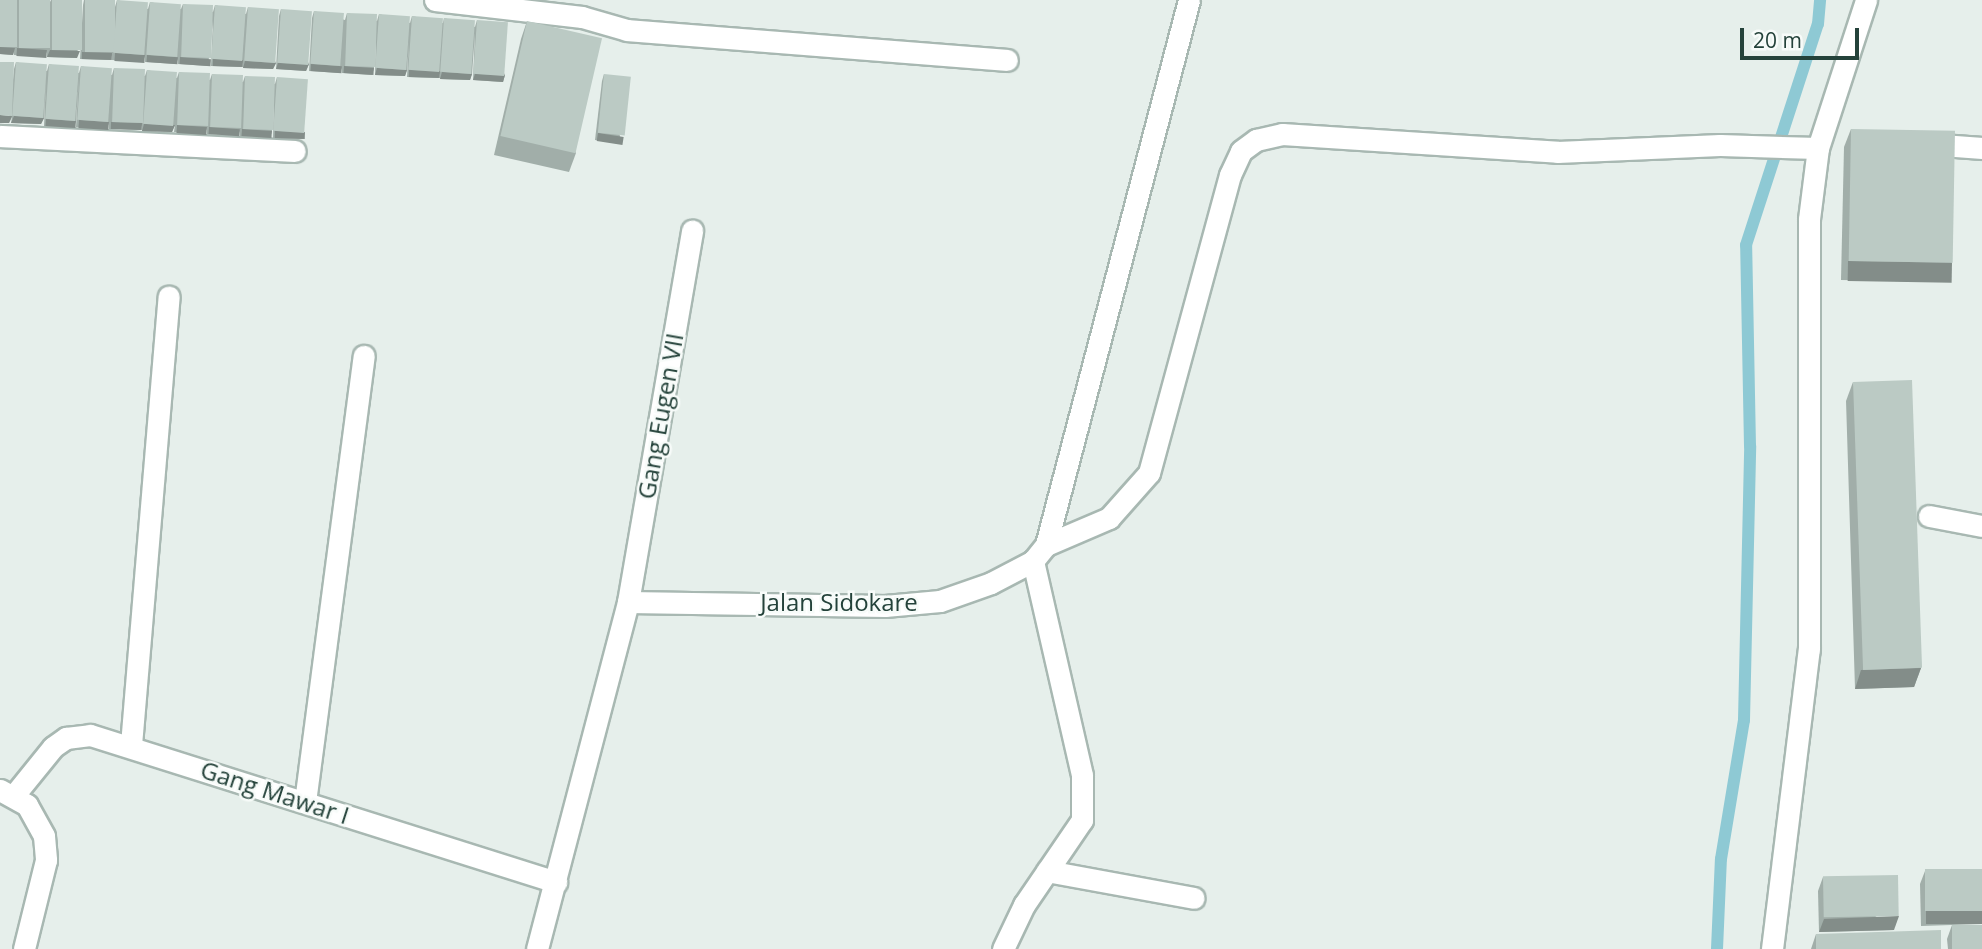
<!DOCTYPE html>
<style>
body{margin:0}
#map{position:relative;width:1982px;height:949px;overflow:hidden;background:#e6efeb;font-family:"Open Sans",sans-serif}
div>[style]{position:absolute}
.stream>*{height:12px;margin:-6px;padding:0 6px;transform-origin:6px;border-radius:6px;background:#8ec9d4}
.roads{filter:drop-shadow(2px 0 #a8b8b2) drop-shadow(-2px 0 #a8b8b2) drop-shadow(0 2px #a8b8b2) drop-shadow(0 -2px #a8b8b2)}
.street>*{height:21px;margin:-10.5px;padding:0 10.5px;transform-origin:10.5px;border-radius:10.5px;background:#fff}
.secondary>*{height:21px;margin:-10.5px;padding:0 10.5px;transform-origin:10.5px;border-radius:10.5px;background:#fff}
.wall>*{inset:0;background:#a1aea9}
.shaded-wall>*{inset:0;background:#838d89;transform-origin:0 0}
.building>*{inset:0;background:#bbcac4;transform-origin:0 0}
span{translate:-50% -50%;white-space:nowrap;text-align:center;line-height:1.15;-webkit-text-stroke:5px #f7fbf9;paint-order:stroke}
.street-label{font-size:24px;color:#24423a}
.scale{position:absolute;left:1740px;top:28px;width:119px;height:32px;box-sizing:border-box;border:4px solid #24423a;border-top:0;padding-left:9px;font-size:21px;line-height:24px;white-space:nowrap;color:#24423a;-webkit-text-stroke:5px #f7fbf9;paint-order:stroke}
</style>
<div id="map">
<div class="stream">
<div style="left:1717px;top:949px;width:90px;rotate:-87.5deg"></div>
<div style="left:1721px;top:859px;width:141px;rotate:-80.6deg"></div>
<div style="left:1744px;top:720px;width:274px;rotate:-88.7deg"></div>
<div style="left:1750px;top:446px;width:201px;rotate:-91.1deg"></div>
<div style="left:1746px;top:245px;width:232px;rotate:-72deg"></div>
<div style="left:1818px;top:24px;width:24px;rotate:-85deg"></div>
</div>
<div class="roads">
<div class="street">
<div style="left:435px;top:0;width:148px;rotate:6.6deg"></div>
<div style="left:582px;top:17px;width:47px;rotate:16.1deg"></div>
<div style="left:627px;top:30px;width:381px;rotate:4.5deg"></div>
<div style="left:0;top:136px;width:295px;rotate:2.9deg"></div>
<div style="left:1928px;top:144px;width:54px;rotate:4.2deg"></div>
<div style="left:1929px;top:516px;width:54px;rotate:10.7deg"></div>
<div style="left:1046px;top:545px;width:69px;rotate:-23.2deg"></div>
<div style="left:1109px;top:518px;width:60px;rotate:-48.4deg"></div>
<div style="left:1149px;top:473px;width:309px;rotate:-74.8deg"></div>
<div style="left:1230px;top:175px;width:26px;rotate:-65deg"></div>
<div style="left:1241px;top:151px;width:19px;rotate:-36deg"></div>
<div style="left:1256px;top:140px;width:27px;rotate:-13deg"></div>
<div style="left:1282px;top:134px;width:276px;rotate:3.7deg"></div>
<div style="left:1557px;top:152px;width:163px;rotate:-2.5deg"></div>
<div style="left:1720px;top:145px;width:98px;rotate:1.8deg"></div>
<div style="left:628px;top:602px;width:377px;rotate:-80.2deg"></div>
<div style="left:131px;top:745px;width:450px;rotate:-85.2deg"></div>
<div style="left:0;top:790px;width:31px;rotate:29deg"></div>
<div style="left:27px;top:805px;width:35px;rotate:61deg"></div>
<div style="left:44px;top:836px;width:24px;rotate:85deg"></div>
<div style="left:46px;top:860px;width:92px;rotate:103.9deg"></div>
<div style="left:15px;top:794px;width:60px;rotate:-51deg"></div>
<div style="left:53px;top:747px;width:16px;rotate:-35deg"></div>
<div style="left:66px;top:738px;width:24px;rotate:-7deg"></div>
<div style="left:90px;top:735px;width:489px;rotate:17.5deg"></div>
<div style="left:305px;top:802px;width:450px;rotate:-82.5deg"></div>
<div style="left:1047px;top:871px;width:149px;rotate:10.4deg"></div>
<div style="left:1003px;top:949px;width:49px;rotate:-64.5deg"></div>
<div style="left:1024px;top:905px;width:103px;rotate:-55.7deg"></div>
<div style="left:1082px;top:820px;width:45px;rotate:-90deg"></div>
<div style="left:1082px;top:775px;width:220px;rotate:-102.9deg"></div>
<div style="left:1772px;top:949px;width:302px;rotate:-83deg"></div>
<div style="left:1809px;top:649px;width:430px;rotate:-90deg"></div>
<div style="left:1809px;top:219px;width:72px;rotate:-82.8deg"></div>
<div style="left:1818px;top:148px;width:156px;rotate:-72deg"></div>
</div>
<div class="secondary">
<div style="left:537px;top:949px;width:359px;rotate:-75.3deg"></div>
<div style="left:628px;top:602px;width:257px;rotate:0.9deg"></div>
<div style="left:885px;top:606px;width:55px;rotate:-5.2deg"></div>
<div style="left:940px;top:601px;width:54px;rotate:-19.4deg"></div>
<div style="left:991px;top:583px;width:47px;rotate:-27.6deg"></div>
<div style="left:1033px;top:561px;width:21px;rotate:-51deg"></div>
<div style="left:1046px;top:545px;width:563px;rotate:-75.3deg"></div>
</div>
</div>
<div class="wall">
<div style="clip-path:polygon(0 0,50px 0,50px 2px,51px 0,82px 0,77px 58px,47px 57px,47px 50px,45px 57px,14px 55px,14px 50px,13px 55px,0 54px)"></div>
<div style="clip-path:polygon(84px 0,115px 0,115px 7px,117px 0,148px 9px,150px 2px,181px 9px,183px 4px,213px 12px,215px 5px,246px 14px,248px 7px,276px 63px,273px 69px,243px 68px,243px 61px,241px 67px,211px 66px,213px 21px,208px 66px,178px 64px,178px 58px,176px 64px,145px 62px,145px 55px,143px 62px,112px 60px,112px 54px,110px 60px,80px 59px,83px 5px)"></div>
<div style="clip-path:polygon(281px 9px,309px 64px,306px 71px,276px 69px,279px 16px)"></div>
<div style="clip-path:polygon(314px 11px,345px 20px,347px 13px,377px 21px,379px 14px,410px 23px,412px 16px,443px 23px,444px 18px,475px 27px,477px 20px,505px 75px,503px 82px,473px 80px,475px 33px,472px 74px,470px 80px,440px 79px,440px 72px,438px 78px,407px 77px,409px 42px,407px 70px,405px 76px,375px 75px,376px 30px,374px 68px,372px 75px,342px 73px,342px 66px,340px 73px,309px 71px,312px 18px)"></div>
<div style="clip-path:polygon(527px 21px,576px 153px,569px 172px,494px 155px,521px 39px)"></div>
<div style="clip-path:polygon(16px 62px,47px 71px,49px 64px,79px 73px,81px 66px,112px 75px,114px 68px,145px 76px,147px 70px,177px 78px,179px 72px,210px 80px,212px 74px,243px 82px,245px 76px,275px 84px,277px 77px,303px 139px,273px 138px,274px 92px,272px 131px,270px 138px,240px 136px,240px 129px,238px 136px,207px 134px,207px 127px,205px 134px,174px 132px,175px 125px,172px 132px,142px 131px,142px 124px,140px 130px,109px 129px,109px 122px,107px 129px,76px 127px,79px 76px,76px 121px,73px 128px,44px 126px,46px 80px,44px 118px,41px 124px,11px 123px,12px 117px,9px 123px,14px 69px)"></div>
<div style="clip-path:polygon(604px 74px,622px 144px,595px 140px,602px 81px)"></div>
<div style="clip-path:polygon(1851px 129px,1952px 263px,1945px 282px,1841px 280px,1844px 147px)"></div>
<div style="clip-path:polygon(1853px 382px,1921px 668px,1914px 687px,1855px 689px,1846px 401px)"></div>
<div style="clip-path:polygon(1925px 871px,1982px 924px,1921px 926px,1920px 884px)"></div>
<div style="clip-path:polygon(1823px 877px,1894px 930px,1819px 932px,1818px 891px)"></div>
<div style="clip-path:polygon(1952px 925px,1982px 949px,1948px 949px,1947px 939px)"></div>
<div style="clip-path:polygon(1816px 934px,1941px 949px,1811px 949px)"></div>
</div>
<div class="shaded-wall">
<div style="clip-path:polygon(0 47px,15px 48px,13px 55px,0 54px)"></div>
<div style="left:17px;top:48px;width:30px;height:8px;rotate:4deg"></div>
<div style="clip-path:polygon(50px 50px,80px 51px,77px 58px,47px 57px)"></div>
<div style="left:82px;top:52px;width:30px;height:7px;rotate:2deg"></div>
<div style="left:115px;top:53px;width:30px;height:8px;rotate:4deg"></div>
<div style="left:147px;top:55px;width:31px;height:7px;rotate:4deg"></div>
<div style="left:180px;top:57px;width:31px;height:7px;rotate:4deg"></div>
<div style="left:213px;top:59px;width:30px;height:7px;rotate:2deg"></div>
<div style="clip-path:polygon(245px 61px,276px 63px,273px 69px,243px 68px)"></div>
<div style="clip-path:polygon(278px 63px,309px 64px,306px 71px,276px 69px)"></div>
<div style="left:311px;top:64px;width:31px;height:7px;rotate:4deg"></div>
<div style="left:344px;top:66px;width:30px;height:7px;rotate:4deg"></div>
<div style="clip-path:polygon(377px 68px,407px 70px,405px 76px,375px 75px)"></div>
<div style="left:409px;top:70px;width:31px;height:7px;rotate:2deg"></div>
<div style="clip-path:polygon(442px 72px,472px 74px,470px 80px,440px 79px)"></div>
<div style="clip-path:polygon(475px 74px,505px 75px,503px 82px,473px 80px)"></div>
<div style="clip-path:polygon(0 115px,12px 116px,9px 123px,0 123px)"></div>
<div style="clip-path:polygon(14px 116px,44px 118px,41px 124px,11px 123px)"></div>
<div style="left:46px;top:119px;width:30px;height:7px;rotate:4deg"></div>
<div style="left:79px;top:120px;width:30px;height:8px;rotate:4deg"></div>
<div style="left:111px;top:122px;width:31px;height:7px;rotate:2deg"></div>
<div style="clip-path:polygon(144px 124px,175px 125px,172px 132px,142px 131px)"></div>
<div style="left:177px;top:125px;width:30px;height:8px;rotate:4deg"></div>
<div style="left:209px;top:127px;width:31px;height:7px;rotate:4deg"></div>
<div style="left:242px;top:129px;width:30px;height:7px;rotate:4deg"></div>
<div style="left:275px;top:131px;width:30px;height:7px;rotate:2deg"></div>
<div style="left:598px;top:133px;width:26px;height:8px;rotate:9deg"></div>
<div style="left:1848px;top:261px;width:104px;height:20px;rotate:1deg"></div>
<div style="clip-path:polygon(1921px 668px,1914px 687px,1855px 689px,1861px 670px)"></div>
<div style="left:1982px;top:911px;width:13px;height:56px;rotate:90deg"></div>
<div style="clip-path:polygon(1899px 916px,1894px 930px,1819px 932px,1824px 919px)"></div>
</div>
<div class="building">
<div style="left:0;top:0;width:17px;height:47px"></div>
<div style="left:19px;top:0;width:31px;height:48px"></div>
<div style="left:52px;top:0;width:30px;height:50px"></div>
<div style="left:85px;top:0;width:30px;height:52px"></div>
<div style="left:117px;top:0;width:31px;height:53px;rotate:4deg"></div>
<div style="left:150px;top:2px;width:31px;height:53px;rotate:4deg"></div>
<div style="left:183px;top:4px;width:30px;height:53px;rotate:2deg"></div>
<div style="left:215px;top:5px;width:31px;height:54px;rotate:4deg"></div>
<div style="left:248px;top:7px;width:31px;height:54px;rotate:4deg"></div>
<div style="left:281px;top:9px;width:31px;height:54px;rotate:4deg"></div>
<div style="left:314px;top:11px;width:30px;height:53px;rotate:4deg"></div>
<div style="left:347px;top:13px;width:30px;height:53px;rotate:2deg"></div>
<div style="left:379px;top:14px;width:31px;height:54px;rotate:4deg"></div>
<div style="left:412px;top:16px;width:31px;height:54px;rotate:4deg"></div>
<div style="left:444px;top:18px;width:31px;height:54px;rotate:4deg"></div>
<div style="left:477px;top:20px;width:31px;height:54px;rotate:4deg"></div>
<div style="left:527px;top:21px;width:77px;height:118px;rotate:13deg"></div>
<div style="clip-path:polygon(0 62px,14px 62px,12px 116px,0 115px)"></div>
<div style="left:16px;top:62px;width:31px;height:54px;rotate:4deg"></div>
<div style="left:49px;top:64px;width:30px;height:55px;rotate:4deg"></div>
<div style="left:81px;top:66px;width:31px;height:54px;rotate:4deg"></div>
<div style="left:114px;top:68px;width:31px;height:54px;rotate:2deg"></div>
<div style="left:147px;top:70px;width:30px;height:54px;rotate:4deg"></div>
<div style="left:179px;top:72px;width:31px;height:53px;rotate:2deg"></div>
<div style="left:212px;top:74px;width:31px;height:53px;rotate:2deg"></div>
<div style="left:604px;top:74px;width:27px;height:59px;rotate:6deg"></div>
<div style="left:245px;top:76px;width:30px;height:53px;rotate:2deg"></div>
<div style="left:277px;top:77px;width:31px;height:54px;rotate:4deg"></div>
<div style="left:1851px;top:129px;width:104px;height:132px;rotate:1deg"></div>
<div style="left:1912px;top:380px;width:288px;height:59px;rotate:88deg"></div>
<div style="left:1982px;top:869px;width:42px;height:57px;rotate:90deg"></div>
<div style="left:1898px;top:875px;width:41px;height:75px;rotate:89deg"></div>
<div style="left:1952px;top:925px;width:30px;height:24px"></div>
<div style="clip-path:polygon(1941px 930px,1941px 949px,1816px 949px,1816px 934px)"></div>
</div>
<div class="street-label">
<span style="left:660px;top:416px;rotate:-80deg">Gang Eugen VII</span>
<span style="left:839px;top:602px">Jalan Sidokare</span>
<span style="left:275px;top:792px;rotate:18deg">Gang Mawar I</span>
</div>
<div class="scale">20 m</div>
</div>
